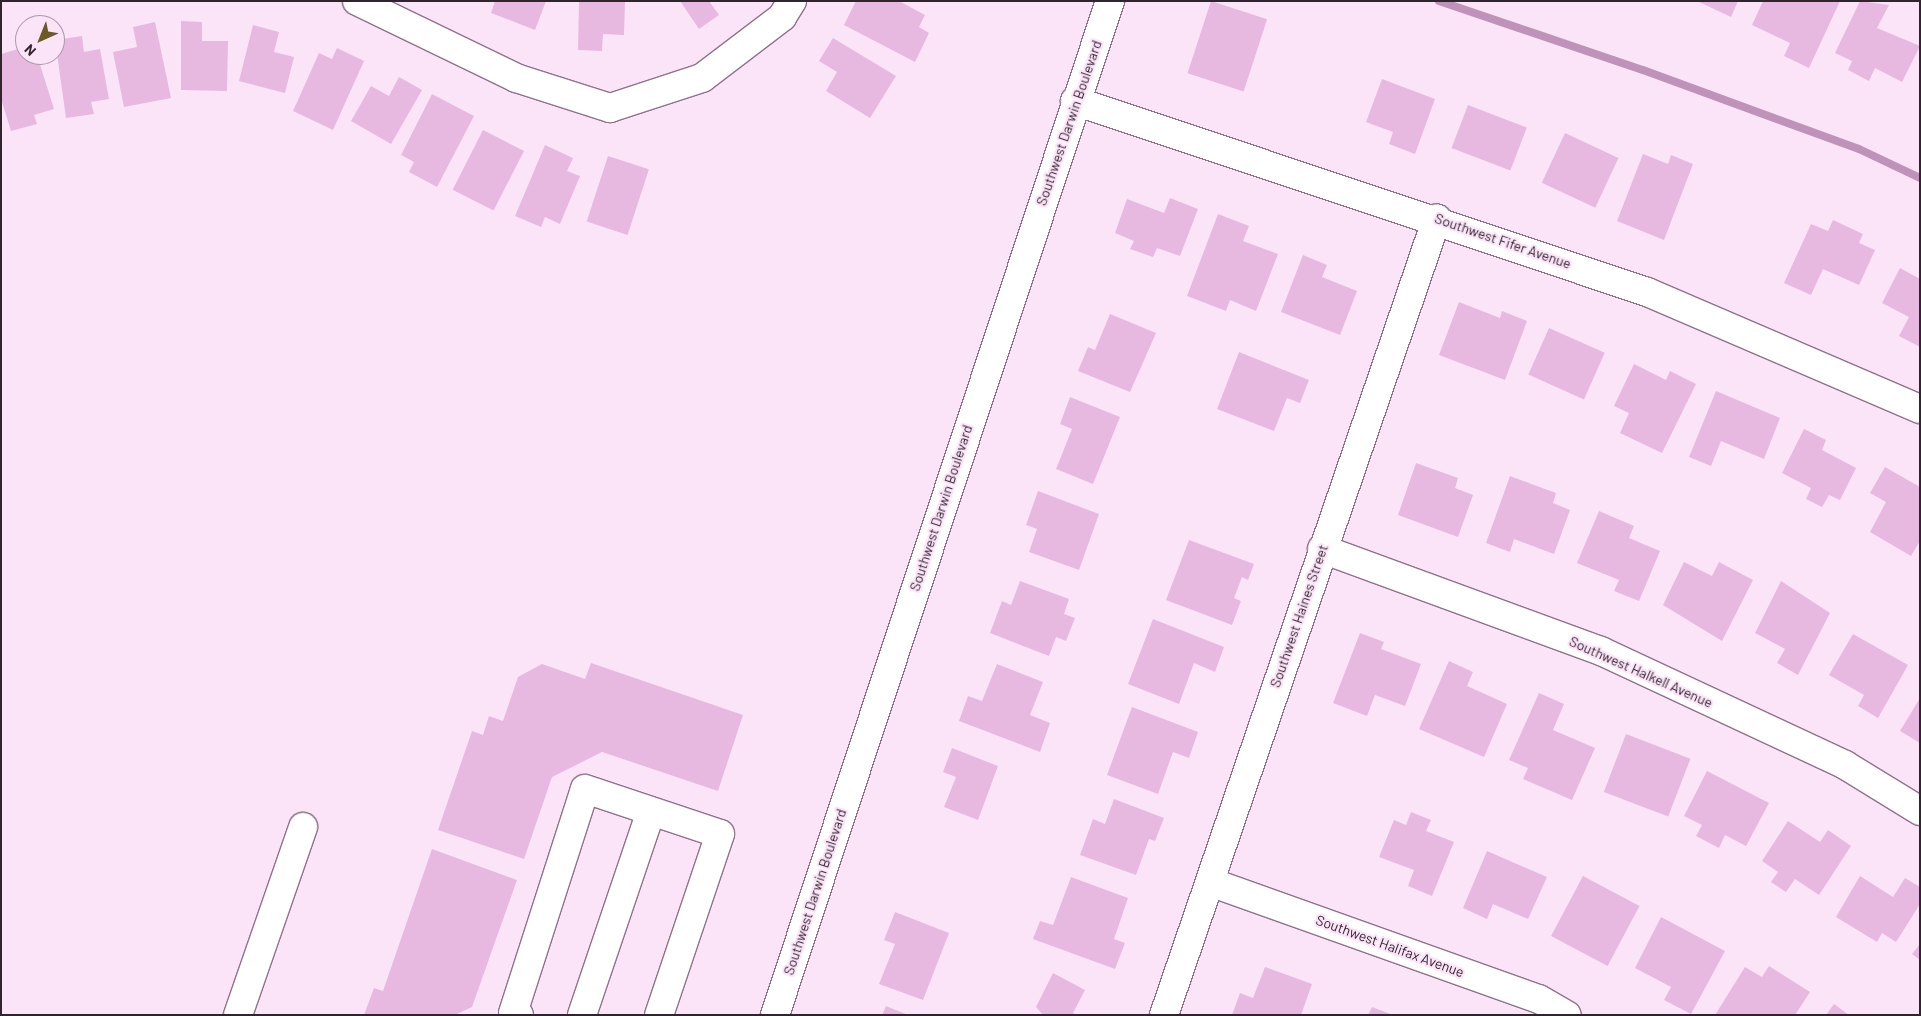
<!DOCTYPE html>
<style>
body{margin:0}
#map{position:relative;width:1921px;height:1016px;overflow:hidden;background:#fce4f8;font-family:Barlow,sans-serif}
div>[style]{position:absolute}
.stream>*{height:8px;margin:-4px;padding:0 4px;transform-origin:4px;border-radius:4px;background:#bf93b9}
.building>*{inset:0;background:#e7b9e1;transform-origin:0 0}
.roads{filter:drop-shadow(1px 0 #8e738a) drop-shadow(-1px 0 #8e738a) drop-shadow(0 1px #8e738a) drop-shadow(0 -1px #8e738a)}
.minor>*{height:28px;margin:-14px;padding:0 14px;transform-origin:14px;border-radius:14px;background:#fff}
span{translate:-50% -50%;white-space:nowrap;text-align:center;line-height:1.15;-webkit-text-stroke:4.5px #fce4f8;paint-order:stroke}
.street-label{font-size:14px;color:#30252e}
.frame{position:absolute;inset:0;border:2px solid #30252e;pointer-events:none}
.north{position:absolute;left:15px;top:15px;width:50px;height:50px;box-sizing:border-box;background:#fce4f8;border:1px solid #aa98a7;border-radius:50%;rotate:224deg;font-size:14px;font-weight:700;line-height:20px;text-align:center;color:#30252e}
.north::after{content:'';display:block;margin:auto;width:18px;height:22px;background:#695a27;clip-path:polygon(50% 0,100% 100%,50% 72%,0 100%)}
</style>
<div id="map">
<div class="stream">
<div style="left:1439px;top:1px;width:215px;rotate:18.7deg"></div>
<div style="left:1643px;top:70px;width:230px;rotate:20.1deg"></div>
<div style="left:1859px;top:149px;width:68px;rotate:25.4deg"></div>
</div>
<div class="building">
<div style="clip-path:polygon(495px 1px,546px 1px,535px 30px,491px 13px)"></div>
<div style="clip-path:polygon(579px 1px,625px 1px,624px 35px,603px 34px,602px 51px,578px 50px)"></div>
<div style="clip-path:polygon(680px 1px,709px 1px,719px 15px,699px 29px)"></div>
<div style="clip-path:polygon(856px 1px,899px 1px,925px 15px,919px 27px,929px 33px,915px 62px,844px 25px)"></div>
<div style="left:1211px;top:1px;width:59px;height:76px;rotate:18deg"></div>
<div style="clip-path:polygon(1697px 1px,1738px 1px,1731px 17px)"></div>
<div style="clip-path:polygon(1763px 1px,1840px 1px,1809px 68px,1784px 56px,1790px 43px,1752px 25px)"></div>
<div style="clip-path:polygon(1860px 1px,1889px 5px,1877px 28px,1920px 46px,1902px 82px,1875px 68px,1869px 81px,1848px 70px,1852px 61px,1835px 53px)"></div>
<div style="clip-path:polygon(181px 21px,202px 22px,202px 41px,228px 41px,227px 91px,181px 90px)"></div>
<div style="clip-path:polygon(155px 22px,171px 98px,124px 107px,113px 52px,137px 47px,133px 27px)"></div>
<div style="clip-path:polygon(253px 25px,279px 32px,274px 52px,294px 57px,285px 93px,239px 81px)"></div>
<div style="clip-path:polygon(82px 36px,84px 52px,100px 49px,109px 99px,91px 102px,94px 114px,66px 118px,55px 40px)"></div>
<div style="clip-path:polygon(833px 38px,896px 76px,870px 118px,826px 91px,837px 72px,819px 61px)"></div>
<div style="clip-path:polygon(25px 47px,25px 55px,37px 55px,54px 109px,34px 115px,37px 124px,11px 131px,1px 99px,1px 54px)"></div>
<div style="clip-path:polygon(337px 48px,364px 61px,333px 130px,293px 111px,319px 53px,332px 59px)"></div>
<div style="clip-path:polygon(399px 77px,422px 90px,391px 144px,351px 121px,371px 86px,389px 96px)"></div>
<div style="clip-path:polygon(1382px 79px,1435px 99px,1415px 154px,1389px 144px,1393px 132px,1366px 122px)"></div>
<div style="clip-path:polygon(432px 94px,474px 116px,437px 187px,409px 172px,414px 162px,401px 155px)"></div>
<div style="left:1468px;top:105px;width:63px;height:46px;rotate:21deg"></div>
<div style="left:483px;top:130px;width:46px;height:67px;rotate:27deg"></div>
<div style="left:1565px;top:133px;width:59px;height:55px;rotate:25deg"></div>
<div style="clip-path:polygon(545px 145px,573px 158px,567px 171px,580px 176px,560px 224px,545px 217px,541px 227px,515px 216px)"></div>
<div style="clip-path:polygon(1643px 154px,1668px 164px,1671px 155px,1693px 164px,1664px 240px,1617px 221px)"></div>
<div style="left:608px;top:156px;width:43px;height:69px;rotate:18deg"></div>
<div style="clip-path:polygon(1170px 198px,1198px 209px,1180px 256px,1157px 248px,1153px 257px,1130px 249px,1134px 241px,1115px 233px,1127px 199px,1164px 213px)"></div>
<div style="clip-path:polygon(1218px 214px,1249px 226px,1243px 241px,1278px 254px,1256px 311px,1230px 300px,1226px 311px,1187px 296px)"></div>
<div style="clip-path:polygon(1833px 220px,1863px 234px,1859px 243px,1875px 250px,1859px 285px,1823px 269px,1811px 295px,1784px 283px,1811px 224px,1828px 231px)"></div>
<div style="clip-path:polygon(1303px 255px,1327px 265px,1322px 277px,1357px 291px,1340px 335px,1281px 312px)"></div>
<div style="clip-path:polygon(1900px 268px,1920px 279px,1920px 347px,1899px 336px,1909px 317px,1882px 303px)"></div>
<div style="clip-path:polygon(1459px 302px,1500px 318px,1502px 311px,1527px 321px,1505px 380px,1439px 355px)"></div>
<div style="clip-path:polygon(1110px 314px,1156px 333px,1130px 392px,1078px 371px,1088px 347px,1095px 350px)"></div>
<div style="left:1549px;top:328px;width:61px;height:51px;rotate:24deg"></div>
<div style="clip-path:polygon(1239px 352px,1309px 380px,1300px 403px,1287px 398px,1274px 431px,1217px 409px)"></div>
<div style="clip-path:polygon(1634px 364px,1666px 380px,1670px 371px,1696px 384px,1662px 453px,1620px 433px,1629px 413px,1614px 406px)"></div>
<div style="clip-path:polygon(1716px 391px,1780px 418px,1764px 459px,1721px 441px,1711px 466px,1689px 457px)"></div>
<div style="clip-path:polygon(1070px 397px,1120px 417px,1093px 484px,1056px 469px,1072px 429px,1060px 424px)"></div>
<div style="clip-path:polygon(1804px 429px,1826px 440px,1822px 450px,1856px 468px,1840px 500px,1829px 495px,1822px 507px,1806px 499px,1811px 488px,1782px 473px)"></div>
<div style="clip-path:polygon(1416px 463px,1458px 478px,1455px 488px,1473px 495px,1458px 537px,1398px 515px)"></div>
<div style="clip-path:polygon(1885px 467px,1920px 487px,1920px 541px,1911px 556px,1870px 532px,1886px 502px,1870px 493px)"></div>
<div style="clip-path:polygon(1510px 476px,1556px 493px,1553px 503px,1570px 510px,1554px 554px,1514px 539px,1510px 552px,1486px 543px)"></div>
<div style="clip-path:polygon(1038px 491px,1099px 514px,1079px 570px,1029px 552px,1037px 529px,1026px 525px)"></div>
<div style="clip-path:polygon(1599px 511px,1634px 526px,1629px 538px,1660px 551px,1639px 601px,1614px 591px,1619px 580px,1577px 563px)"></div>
<div style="clip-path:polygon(1189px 540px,1254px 564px,1248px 580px,1242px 577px,1234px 598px,1241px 601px,1232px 625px,1166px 600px)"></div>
<div style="clip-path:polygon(1684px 562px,1712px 576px,1719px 562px,1753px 580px,1722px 641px,1663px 605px)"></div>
<div style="clip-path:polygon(1020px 581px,1069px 599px,1064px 614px,1075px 618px,1066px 641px,1056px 637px,1049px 656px,990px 633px,1002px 601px,1011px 605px)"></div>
<div style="clip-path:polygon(1781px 581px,1830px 613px,1798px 675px,1777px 663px,1785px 649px,1755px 633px)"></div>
<div style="clip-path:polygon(1153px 619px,1224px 647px,1215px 672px,1194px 663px,1179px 704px,1128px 684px)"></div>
<div style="clip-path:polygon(1360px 633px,1384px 642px,1381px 649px,1421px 664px,1405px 706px,1375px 695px,1367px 716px,1333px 703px)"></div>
<div style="clip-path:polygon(1853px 634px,1908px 665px,1878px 718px,1858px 706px,1864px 695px,1829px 675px)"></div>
<div style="clip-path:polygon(1449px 661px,1473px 672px,1467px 686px,1507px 704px,1484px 757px,1419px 729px)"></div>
<div style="clip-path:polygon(591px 663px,743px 715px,718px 791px,602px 752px,552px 777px,524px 859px,438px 830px,472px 731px,483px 735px,489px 716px,503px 721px,518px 677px,542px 664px,585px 679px)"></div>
<div style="clip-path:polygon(997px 664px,1043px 682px,1030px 715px,1050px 723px,1040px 752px,959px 721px,968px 696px,982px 701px)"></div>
<div style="clip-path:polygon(1539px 693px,1564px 704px,1553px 730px,1595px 748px,1572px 800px,1523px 779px,1528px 768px,1509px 760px)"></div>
<div style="clip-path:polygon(1920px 698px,1920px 743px,1900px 731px)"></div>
<div style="clip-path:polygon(1132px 707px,1198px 732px,1189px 758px,1173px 752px,1158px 794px,1107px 775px)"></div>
<div style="left:1626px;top:734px;width:69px;height:62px;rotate:21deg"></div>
<div style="clip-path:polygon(952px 748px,998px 766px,978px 820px,944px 807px,956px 777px,943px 772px)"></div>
<div style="clip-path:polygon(1707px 771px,1769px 803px,1746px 846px,1725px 835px,1719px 848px,1696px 836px,1702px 825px,1684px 816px)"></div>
<div style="clip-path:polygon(1114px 799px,1164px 818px,1155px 841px,1149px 839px,1136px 875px,1080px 855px,1093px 819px,1105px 824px)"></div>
<div style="clip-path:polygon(1411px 812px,1431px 820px,1426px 831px,1454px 842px,1432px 896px,1408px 886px,1414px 870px,1379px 857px,1394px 820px,1406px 825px)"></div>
<div style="clip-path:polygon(1788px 821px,1820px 842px,1828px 830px,1851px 846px,1819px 895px,1795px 879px,1786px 892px,1771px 882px,1778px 872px,1762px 861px)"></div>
<div style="clip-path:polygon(432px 849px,517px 880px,472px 1007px,455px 1015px,364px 1015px,374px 988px,383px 991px)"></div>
<div style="clip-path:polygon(1487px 851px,1547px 877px,1528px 919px,1493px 904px,1487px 919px,1463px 908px)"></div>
<div style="left:1583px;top:876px;width:64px;height:68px;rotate:28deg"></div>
<div style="clip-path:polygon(1860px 876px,1893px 897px,1905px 878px,1920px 887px,1920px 904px,1896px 942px,1882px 933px,1877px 942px,1836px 917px)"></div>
<div style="clip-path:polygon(1071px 877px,1128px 898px,1114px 939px,1125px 943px,1115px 969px,1033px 939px,1040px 921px,1053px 925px)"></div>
<div style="clip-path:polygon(895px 912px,949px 933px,923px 1000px,879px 984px,895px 944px,884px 940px)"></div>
<div style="clip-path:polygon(1661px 917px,1725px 951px,1691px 1014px,1664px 1000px,1671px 987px,1635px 968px)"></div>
<div style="clip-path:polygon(1920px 944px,1920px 960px,1912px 954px)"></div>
<div style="clip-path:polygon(1769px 966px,1810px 992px,1795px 1015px,1715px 1015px,1745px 967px,1762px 977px)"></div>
<div style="clip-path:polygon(1265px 967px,1312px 984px,1301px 1015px,1232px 1015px,1240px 993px,1253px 998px)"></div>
<div style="clip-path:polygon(1053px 973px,1085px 990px,1073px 1013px,1077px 1015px,1043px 1015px,1036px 1007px)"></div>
<div style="clip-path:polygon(1834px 1004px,1849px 1015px,1826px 1015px)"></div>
<div style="clip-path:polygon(886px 1006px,908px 1015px,882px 1015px)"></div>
<div style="clip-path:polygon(1372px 1007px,1393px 1015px,1368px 1015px)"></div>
</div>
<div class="roads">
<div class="minor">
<div style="left:357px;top:1px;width:177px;rotate:25.8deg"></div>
<div style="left:516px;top:78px;width:99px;rotate:17.7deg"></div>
<div style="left:610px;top:108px;width:97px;rotate:-18.1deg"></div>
<div style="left:702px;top:78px;width:101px;rotate:-37.3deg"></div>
<div style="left:782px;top:17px;width:19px;rotate:-58deg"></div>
<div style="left:1075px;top:101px;width:603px;rotate:18.46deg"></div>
<div style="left:1647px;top:292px;width:297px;rotate:23.2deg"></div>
<div style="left:1322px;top:549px;width:297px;rotate:20.1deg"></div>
<div style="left:1601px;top:651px;width:269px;rotate:25deg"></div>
<div style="left:1845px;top:765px;width:88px;rotate:31.5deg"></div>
<div style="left:1210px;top:882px;width:349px;rotate:19.6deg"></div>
<div style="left:1539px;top:999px;width:32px;rotate:30deg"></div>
<div style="left:238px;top:1015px;width:199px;rotate:-70.9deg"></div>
<div style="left:519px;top:1015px;width:6px;rotate:-162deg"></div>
<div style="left:513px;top:1013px;width:235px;rotate:-72.2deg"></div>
<div style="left:585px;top:789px;width:142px;rotate:18.4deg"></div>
<div style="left:720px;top:834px;width:191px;rotate:108.6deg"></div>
<div style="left:582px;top:1015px;width:215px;rotate:-71.3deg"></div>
<div style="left:775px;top:1015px;width:1068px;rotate:-71.72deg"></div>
<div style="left:1164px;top:1015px;width:842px;rotate:-71.09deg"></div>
</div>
</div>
<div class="street-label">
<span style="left:1069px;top:123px;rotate:-71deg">Southwest Darwin Boulevard</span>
<span style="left:1503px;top:241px;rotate:19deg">Southwest Fifer Avenue</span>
<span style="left:941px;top:508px;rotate:-72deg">Southwest Darwin Boulevard</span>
<span style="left:1299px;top:616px;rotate:-71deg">Southwest Haines Street</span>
<span style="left:1641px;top:672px;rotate:24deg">Southwest Halkell Avenue</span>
<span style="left:815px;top:892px;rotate:-72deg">Southwest Darwin Boulevard</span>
<span style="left:1390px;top:946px;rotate:20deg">Southwest Halifax Avenue</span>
</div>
<div class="frame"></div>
<div class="north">N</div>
</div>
